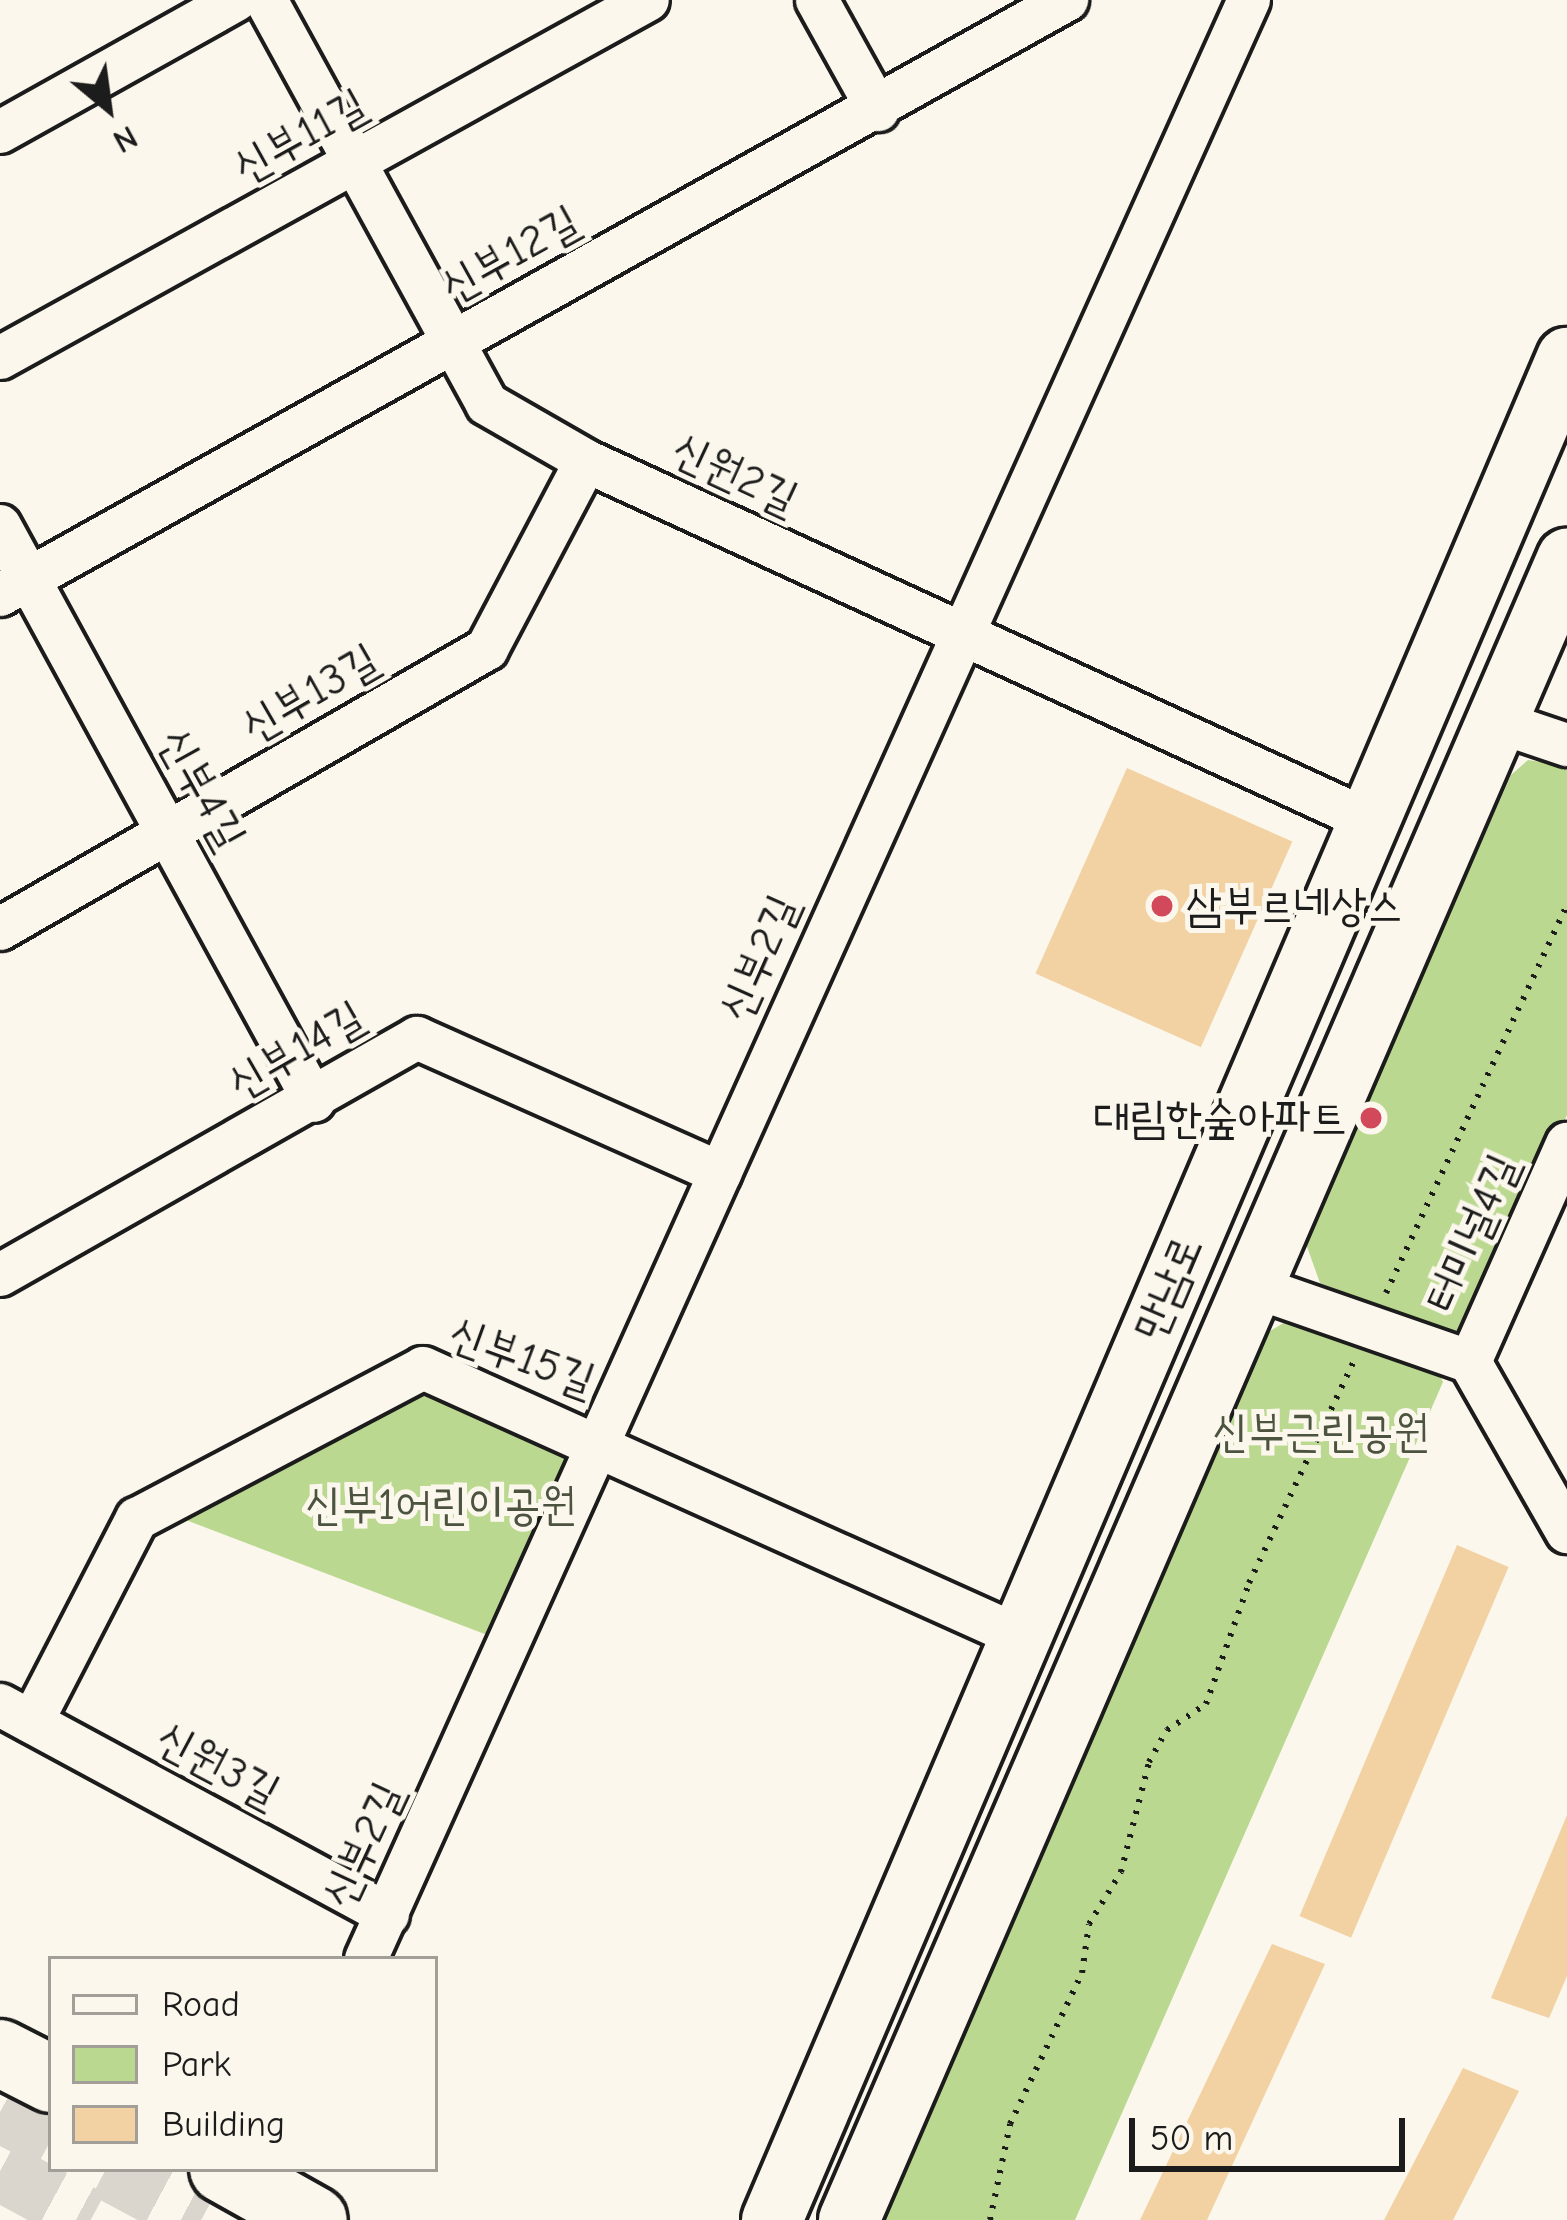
<!DOCTYPE html>
<meta charset="utf-8">
<style>
body{margin:0}
#map{position:relative;width:1567px;height:2220px;overflow:hidden;background:#fbf7ec;font-family:"Comic Neue","Poor Story",sans-serif}
div>[style]{position:absolute}
.green>*{inset:0;background:#bbd890}
.building>*{inset:0;background:#f2d1a3;transform-origin:0 0}
.secondary-tunnel>*{height:60px;margin-top:-30px;transform-origin:0;background:repeating-linear-gradient(90deg,#dad6cd 0 60px,transparent 0 90px)}
.path>*{height:6px;margin-top:-3px;transform-origin:0;background:repeating-linear-gradient(90deg,#1c1c1c 0 3px,transparent 0 12px)}
.roads{filter:drop-shadow(3px 0 #1c1c1c) drop-shadow(-3px 0 #1c1c1c) drop-shadow(0 3px #1c1c1c) drop-shadow(0 -3px #1c1c1c)}
.street>*{height:42px;margin:-21px;padding:0 21px;transform-origin:21px;border-radius:21px;background:#fbf7ec}
.secondary>*{height:60px;margin:-30px;padding:0 30px;transform-origin:30px;border-radius:30px;background:#fbf7ec}
.primary>*{height:66px;margin:-33px;padding:0 33px;transform-origin:33px;border-radius:33px;background:#fbf7ec}
.dots>*{width:33px;height:33px;translate:-50% -50%;box-sizing:border-box;border:6px solid #fbf7ec;border-radius:50%}
span{translate:-50% -50%;white-space:nowrap;text-align:center;line-height:1.15;-webkit-text-stroke:10px #fbf7ec;paint-order:stroke}
.street-label{font-size:45px;color:#1c1c1c}
.poi-label{font-size:45px;color:#1c1c1c}
.left{translate:0 -50%;text-align:left}
.right{translate:-100% -50%;text-align:right}
.park-label{font-size:45px;color:#4c543f}
.legend{position:absolute;left:48px;top:1956px;width:390px;height:216px;box-sizing:border-box;background:#fbf7ec;border:3px solid #a29f99;margin:0;padding:15px 21px;list-style:none;font-size:36px;color:#1c1c1c}
.legend li{display:flex;align-items:center;gap:24px;height:60px}
.legend b{width:60px;border:3px solid #a29f99}
.north{position:absolute;left:48px;top:48px;width:120px;height:120px;-webkit-text-stroke:9px #fbf7ec;paint-order:stroke;rotate:151deg;font-size:33px;font-weight:700;line-height:48px;text-align:center;color:#1c1c1c}
.north::after{content:'';display:block;margin:auto;width:42px;height:54px;background:#1c1c1c;clip-path:polygon(50% 0,100% 100%,50% 72%,0 100%)}
.scale{position:absolute;left:1129px;top:2118px;width:276px;height:54px;box-sizing:border-box;border:6px solid #1c1c1c;border-top:0;padding-left:15px;font-size:36px;line-height:42px;white-space:nowrap;color:#1c1c1c;-webkit-text-stroke:9px #fbf7ec;paint-order:stroke}
</style>
<div id="map">
<div class="green">
<div style="clip-path:polygon(1528px 760px,1567px 766px,1567px 1115px,1479px 1323px,1453px 1334px,1320px 1283px,1305px 1241px,1511px 775px)"></div>
<div style="clip-path:polygon(1297px 1315px,1433px 1363px,1443px 1382px,1075px 2220px,881px 2220px,1263px 1335px)"></div>
<div style="clip-path:polygon(422px 1384px,577px 1443px,503px 1641px,178px 1517px)"></div>
</div>
<div class="building">
<div style="left:1127px;top:768px;width:181px;height:225px;rotate:24deg"></div>
<div style="left:1457px;top:1545px;width:56px;height:403px;rotate:23deg"></div>
<div style="clip-path:polygon(1567px 1815px,1567px 1976px,1549px 2018px,1491px 1998px)"></div>
<div style="clip-path:polygon(1272px 1944px,1325px 1964px,1207px 2220px,1140px 2220px)"></div>
<div style="clip-path:polygon(1463px 2068px,1519px 2091px,1453px 2220px,1384px 2220px)"></div>
</div>
<div class="secondary-tunnel">
<div style="left:0;top:2112px;width:58px;rotate:27.9deg"></div>
<div style="left:106px;top:2169px;width:108px;rotate:28.2deg"></div>
<div style="left:0;top:2171px;width:103px;rotate:28.3deg"></div>
</div>
<div class="path">
<div style="left:1386px;top:1293px;width:428px;rotate:-65deg"></div>
<div style="left:990px;top:2220px;width:98px;rotate:-78.2deg"></div>
<div style="left:1010px;top:2124px;width:167px;rotate:-64.5deg"></div>
<div style="left:1082px;top:1973px;width:49px;rotate:-81.9deg"></div>
<div style="left:1089px;top:1924px;width:61px;rotate:-58.4deg"></div>
<div style="left:1121px;top:1872px;width:114px;rotate:-75.7deg"></div>
<div style="left:1149px;top:1762px;width:37px;rotate:-61deg"></div>
<div style="left:1167px;top:1730px;width:47px;rotate:-33.7deg"></div>
<div style="left:1206px;top:1704px;width:128px;rotate:-70.4deg"></div>
<div style="left:1249px;top:1583px;width:248px;rotate:-64.7deg"></div>
</div>
<div class="roads">
<div class="street">
<div style="left:266px;top:0;width:460px;rotate:61.3deg"></div>
<div style="left:487px;top:404px;width:114px;rotate:29.9deg"></div>
<div style="left:586px;top:461px;width:857px;rotate:24.68deg"></div>
<div style="left:817px;top:0;width:126px;rotate:61deg"></div>
<div style="left:0;top:132px;width:270px;rotate:-29.2deg"></div>
<div style="left:0;top:358px;width:740px;rotate:-28.92deg"></div>
<div style="left:0;top:526px;width:655px;rotate:61.36deg"></div>
<div style="left:0;top:595px;width:1222px;rotate:-29.15deg"></div>
<div style="left:1499px;top:722px;width:72px;rotate:18.7deg"></div>
<div style="left:0;top:929px;width:562px;rotate:-29.9deg"></div>
<div style="left:487px;top:649px;width:212px;rotate:-62.2deg"></div>
<div style="left:0;top:1275px;width:480px;rotate:-29.6deg"></div>
<div style="left:417px;top:1038px;width:332px;rotate:24deg"></div>
<div style="left:1258px;top:1288px;width:225px;rotate:19.2deg"></div>
<div style="left:1470px;top:1362px;width:196px;rotate:60.3deg"></div>
<div style="left:1470px;top:1362px;width:239px;rotate:-66deg"></div>
<div style="left:0;top:1705px;width:441px;rotate:28.4deg"></div>
<div style="left:32px;top:1722px;width:229px;rotate:-62.7deg"></div>
<div style="left:137px;top:1519px;width:323px;rotate:-27.8deg"></div>
<div style="left:423px;top:1368px;width:656px;rotate:24.22deg"></div>
<div style="left:366px;top:1959px;width:2149px;rotate:-65.74deg"></div>
</div>
<div class="secondary">
<div style="left:772px;top:2220px;width:2025px;rotate:-66.88deg"></div>
<div style="left:849px;top:2220px;width:1810px;rotate:-66.62deg"></div>
</div>
<div class="primary">
<div style="left:0;top:2053px;width:57px;rotate:27deg"></div>
<div style="left:223px;top:2169px;width:104px;rotate:29.3deg"></div>
</div>
</div>
<div class="dots">
<div style="left:1162px;top:906px;background:#d1495b"></div>
<div style="left:1371px;top:1118px;background:#d1495b"></div>
</div>
<div class="street-label">
<span style="left:300px;top:136px;rotate:-29deg">신부11길</span>
<span style="left:510px;top:254px;rotate:-29deg">신부12길</span>
<span style="left:735px;top:474px;rotate:25deg">신원2길</span>
<span style="left:310px;top:693px;rotate:-30deg">신부13길</span>
<span style="left:202px;top:789px;rotate:61deg">신부4길</span>
<span style="left:759px;top:958px;rotate:-66deg">신부2길</span>
<span style="left:296px;top:1050px;rotate:-30deg">신부14길</span>
<span style="left:1472px;top:1233px;rotate:-66deg">터미널4길</span>
<span style="left:1168px;top:1288px;rotate:-67deg">만남로</span>
<span style="left:522px;top:1357px;rotate:20deg">신부15길</span>
<span style="left:218px;top:1765px;rotate:28deg">신원3길</span>
<span style="left:363px;top:1845px;rotate:-65deg">신부2길</span>
</div>
<div class="poi-label">
<span class="left" style="left:1186px;top:906px">삼부르네상스</span>
<span class="right" style="left:1347px;top:1118px">대림한숲아파트</span>
</div>
<div class="park-label">
<span style="left:1321px;top:1432px">신부근린공원</span>
<span style="left:441px;top:1505px">신부1어린이공원</span>
</div>
<ul class="legend">
<li><b style="height:15px;background:#fbf7ec"></b>Road</li>
<li><b style="height:33px;background:#bbd890"></b>Park</li>
<li><b style="height:33px;background:#f2d1a3"></b>Building</li>
</ul>
<div class="north">N</div>
<div class="scale">50 m</div>
</div>
